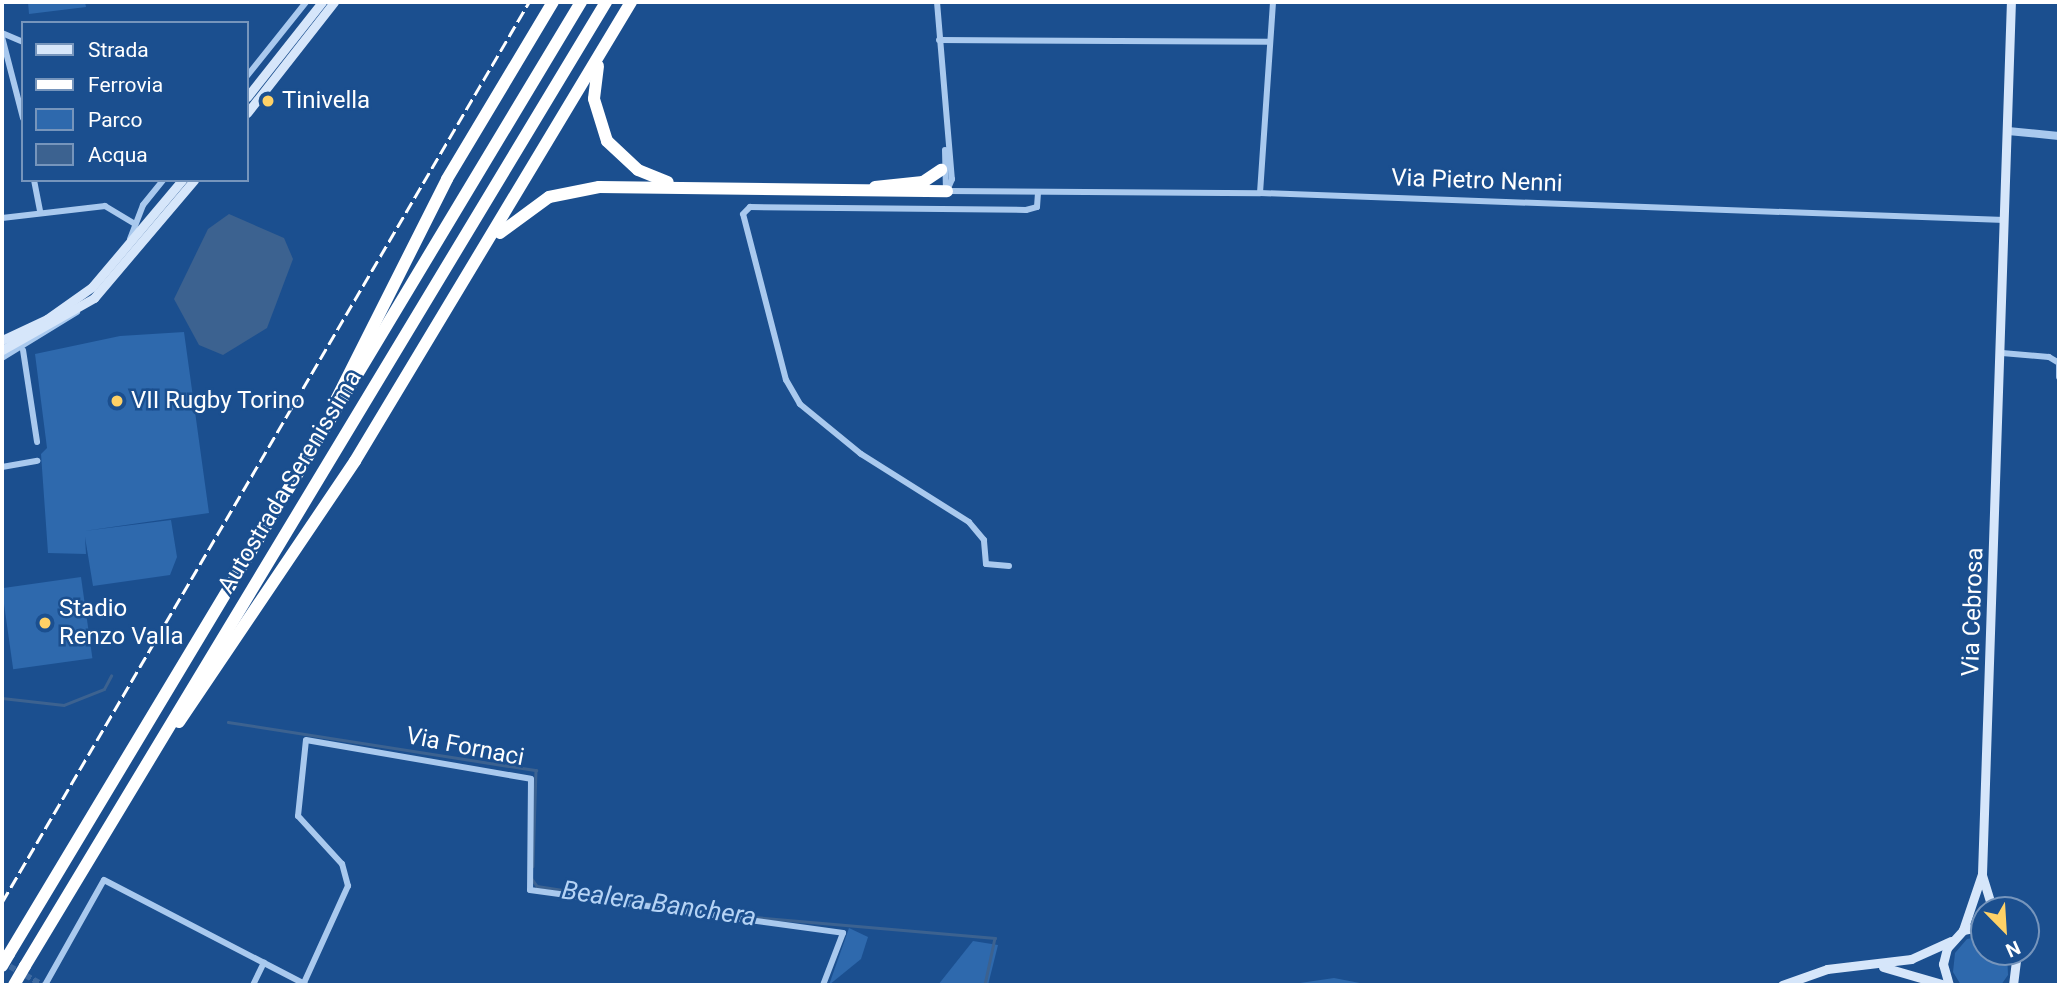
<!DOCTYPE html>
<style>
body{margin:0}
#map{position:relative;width:2061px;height:987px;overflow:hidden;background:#1b4f8f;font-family:Roboto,sans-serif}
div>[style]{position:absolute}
.green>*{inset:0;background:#2e69ad;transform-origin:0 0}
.water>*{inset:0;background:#3c6290}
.stream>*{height:2.5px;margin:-1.25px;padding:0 1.25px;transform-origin:1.25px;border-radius:1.25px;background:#3c6290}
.minor-tunnel>*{height:6px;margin-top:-3px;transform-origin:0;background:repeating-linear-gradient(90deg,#3d69a0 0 6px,transparent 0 9px)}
.minor>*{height:6px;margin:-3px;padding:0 3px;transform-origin:3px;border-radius:3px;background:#a9c9ee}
.tertiary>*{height:8px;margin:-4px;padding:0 4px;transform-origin:4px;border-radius:4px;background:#a9c9ee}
.secondary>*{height:9px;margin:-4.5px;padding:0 4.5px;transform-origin:4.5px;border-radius:4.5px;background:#d6e6fa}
.motorway>*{height:12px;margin:-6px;padding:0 6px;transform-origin:6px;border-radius:6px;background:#fff}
.rail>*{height:2.5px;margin-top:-1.25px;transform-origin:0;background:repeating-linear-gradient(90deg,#fff 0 12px,transparent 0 17px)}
.motorway-bridge>*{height:12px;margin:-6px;padding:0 6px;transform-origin:6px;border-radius:6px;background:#fff}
.dots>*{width:19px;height:19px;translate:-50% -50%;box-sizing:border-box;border:4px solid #1b4f8f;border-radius:50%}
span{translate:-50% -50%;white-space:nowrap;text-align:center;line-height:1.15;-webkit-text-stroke:5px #1b4f8f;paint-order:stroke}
.poi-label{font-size:24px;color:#fff}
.left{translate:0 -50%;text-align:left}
.street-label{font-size:24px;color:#fff}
.water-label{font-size:26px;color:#b5d3f5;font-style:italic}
.frame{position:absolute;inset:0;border:4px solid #fff;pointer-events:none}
.legend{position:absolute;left:21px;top:21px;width:228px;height:161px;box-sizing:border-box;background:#1b4f8f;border:2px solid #7695bc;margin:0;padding:9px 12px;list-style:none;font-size:21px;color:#fff}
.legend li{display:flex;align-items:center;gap:14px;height:35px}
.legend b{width:35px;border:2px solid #7695bc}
.north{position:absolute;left:1970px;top:896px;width:70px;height:70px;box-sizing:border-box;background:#1b4f8f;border:2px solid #7695bc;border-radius:50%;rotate:156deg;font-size:19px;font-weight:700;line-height:28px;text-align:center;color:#fff}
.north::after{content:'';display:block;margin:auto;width:24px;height:32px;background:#ffd166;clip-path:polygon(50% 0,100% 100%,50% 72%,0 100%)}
</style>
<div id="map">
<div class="green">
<div style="clip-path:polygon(28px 2px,85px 2px,86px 7px,29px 14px)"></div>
<div style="clip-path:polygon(184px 332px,209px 513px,84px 531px,171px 520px,177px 557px,170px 575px,93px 586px,85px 537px,86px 554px,48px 553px,41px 454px,47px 448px,35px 354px,120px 336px)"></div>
<div style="left:81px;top:577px;width:82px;height:80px;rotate:82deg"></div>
<div style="clip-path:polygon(849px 928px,868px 937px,861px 959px,829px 985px)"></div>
<div style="clip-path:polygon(1984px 936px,1984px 952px,2007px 952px,2008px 975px,2001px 985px,1961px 985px,1953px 972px,1955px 953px,1967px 939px)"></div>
<div style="clip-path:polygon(973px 941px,998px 945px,988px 985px,938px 985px)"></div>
<div style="clip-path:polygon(1334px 978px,1370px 985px,1297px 985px,1300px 983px)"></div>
</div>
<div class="water">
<div style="clip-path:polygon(229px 214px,284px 238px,293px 259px,267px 328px,223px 355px,199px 345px,174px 299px,208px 229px)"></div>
</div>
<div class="stream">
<div style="left:2px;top:698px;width:62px;rotate:6.4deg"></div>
<div style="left:64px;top:705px;width:43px;rotate:-21.8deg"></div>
<div style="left:104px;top:689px;width:15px;rotate:-62deg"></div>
<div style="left:228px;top:722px;width:312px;rotate:8.9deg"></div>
<div style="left:536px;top:770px;width:96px;rotate:91.8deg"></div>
<div style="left:532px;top:879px;width:9px;rotate:54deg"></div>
<div style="left:537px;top:886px;width:117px;rotate:8.8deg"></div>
<div style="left:743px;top:916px;width:253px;rotate:5deg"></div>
<div style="left:995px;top:938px;width:48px;rotate:102deg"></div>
</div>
<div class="minor-tunnel">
<div style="left:2px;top:962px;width:47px;rotate:29.3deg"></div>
</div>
<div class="minor">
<div style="left:937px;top:2px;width:178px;rotate:85.2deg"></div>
<div style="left:952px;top:179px;width:13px;rotate:113deg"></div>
<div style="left:2px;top:33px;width:23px;rotate:23deg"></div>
<div style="left:2px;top:37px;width:84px;rotate:75.5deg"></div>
<div style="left:939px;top:40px;width:331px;rotate:0.3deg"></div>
<div style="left:247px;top:76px;width:95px;rotate:-51.4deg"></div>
<div style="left:945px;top:150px;width:40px;rotate:88.6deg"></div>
<div style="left:34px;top:180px;width:33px;rotate:79deg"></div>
<div style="left:947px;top:191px;width:313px;rotate:0.4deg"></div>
<div style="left:1260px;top:193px;width:745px;rotate:2.08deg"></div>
<div style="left:1260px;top:193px;width:191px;rotate:-86.1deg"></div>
<div style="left:2px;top:218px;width:104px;rotate:-6.6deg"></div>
<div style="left:105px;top:206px;width:35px;rotate:31deg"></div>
<div style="left:130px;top:239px;width:36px;rotate:-69deg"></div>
<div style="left:143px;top:205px;width:32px;rotate:-51deg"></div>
<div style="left:23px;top:350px;width:93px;rotate:81.3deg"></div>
<div style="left:2002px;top:353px;width:47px;rotate:4.9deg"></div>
<div style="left:2049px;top:357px;width:12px;rotate:31deg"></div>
<div style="left:2059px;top:363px;width:14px;rotate:90deg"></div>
<div style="left:2px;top:358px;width:88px;rotate:-31.5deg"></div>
<div style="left:2px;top:467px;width:36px;rotate:-10deg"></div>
<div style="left:1009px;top:566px;width:23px;rotate:-175deg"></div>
<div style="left:986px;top:564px;width:24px;rotate:-95deg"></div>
<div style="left:984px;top:540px;width:23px;rotate:-130deg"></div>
<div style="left:969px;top:522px;width:128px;rotate:-147.8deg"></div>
<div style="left:861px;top:454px;width:79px;rotate:-140.7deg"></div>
<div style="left:800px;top:404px;width:28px;rotate:-120deg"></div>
<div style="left:786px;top:380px;width:171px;rotate:-104.5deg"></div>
<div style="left:743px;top:214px;width:10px;rotate:-45deg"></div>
<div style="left:750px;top:207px;width:276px;rotate:0.6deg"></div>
<div style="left:1026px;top:210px;width:11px;rotate:-15deg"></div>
<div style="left:1037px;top:207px;width:15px;rotate:-86deg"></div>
<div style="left:45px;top:985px;width:120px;rotate:-60.7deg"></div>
<div style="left:104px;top:880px;width:226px;rotate:27.4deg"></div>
<div style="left:253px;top:985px;width:25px;rotate:-64deg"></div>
<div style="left:303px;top:985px;width:109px;rotate:-65.6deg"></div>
<div style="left:348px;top:886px;width:23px;rotate:-105deg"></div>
<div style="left:342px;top:864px;width:65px;rotate:-132.5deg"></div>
<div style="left:298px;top:816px;width:76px;rotate:-84deg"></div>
<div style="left:306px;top:740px;width:228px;rotate:9.8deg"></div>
<div style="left:531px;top:779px;width:111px;rotate:90.5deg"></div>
<div style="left:530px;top:890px;width:316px;rotate:7.8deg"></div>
<div style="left:843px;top:933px;width:56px;rotate:111deg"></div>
</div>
<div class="tertiary">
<div style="left:2008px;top:131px;width:51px;rotate:5.6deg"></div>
</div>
<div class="secondary">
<div style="left:247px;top:97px;width:121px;rotate:-51.7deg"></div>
<div style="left:247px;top:113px;width:141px;rotate:-51.9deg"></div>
<div style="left:2px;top:340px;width:50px;rotate:-25deg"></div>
<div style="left:47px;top:319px;width:55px;rotate:-35.4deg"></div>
<div style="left:92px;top:287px;width:140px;rotate:-49.9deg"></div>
<div style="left:2px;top:350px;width:106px;rotate:-29.5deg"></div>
<div style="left:94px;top:298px;width:155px;rotate:-49.7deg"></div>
<div style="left:1982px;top:875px;width:37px;rotate:73deg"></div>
<div style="left:1963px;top:930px;width:59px;rotate:-71.3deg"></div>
<div style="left:1982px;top:874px;width:872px;rotate:-88.1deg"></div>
<div style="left:1883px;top:967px;width:65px;rotate:16.2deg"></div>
<div style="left:1782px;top:985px;width:48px;rotate:-19.6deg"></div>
<div style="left:1827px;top:969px;width:85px;rotate:-6.8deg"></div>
<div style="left:1911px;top:959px;width:44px;rotate:-24.2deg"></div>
<div style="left:1949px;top:985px;width:22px;rotate:-106deg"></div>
<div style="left:1943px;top:964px;width:16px;rotate:-76deg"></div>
<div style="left:1947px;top:948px;width:24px;rotate:-48deg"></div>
<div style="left:1963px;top:930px;width:21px;rotate:-11deg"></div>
<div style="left:2013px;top:985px;width:33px;rotate:-83deg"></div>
</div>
<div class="motorway">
<div style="left:598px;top:66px;width:33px;rotate:97deg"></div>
<div style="left:594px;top:99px;width:44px;rotate:72.8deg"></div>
<div style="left:607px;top:141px;width:42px;rotate:43.1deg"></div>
<div style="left:638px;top:170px;width:32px;rotate:22deg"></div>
<div style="left:875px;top:187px;width:48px;rotate:-5.9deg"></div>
<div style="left:923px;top:182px;width:22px;rotate:-34deg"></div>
<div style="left:500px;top:233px;width:61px;rotate:-36.3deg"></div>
<div style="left:549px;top:197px;width:51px;rotate:-11.3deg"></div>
<div style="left:599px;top:187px;width:348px;rotate:0.7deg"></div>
<div style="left:336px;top:400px;width:247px;rotate:-63.3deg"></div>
<div style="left:447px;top:179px;width:206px;rotate:-59.1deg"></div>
<div style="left:179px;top:722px;width:315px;rotate:-56deg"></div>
<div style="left:355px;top:461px;width:536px;rotate:-58.98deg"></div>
<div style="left:9px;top:954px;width:1111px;rotate:-59deg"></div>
<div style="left:25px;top:966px;width:1126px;rotate:-58.92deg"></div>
</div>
<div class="rail">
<div style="left:2px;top:902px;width:1043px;rotate:-59.65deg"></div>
</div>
<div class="motorway-bridge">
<div style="left:2px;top:966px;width:14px;rotate:-60deg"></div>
<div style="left:14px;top:985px;width:22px;rotate:-60deg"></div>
</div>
<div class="dots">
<div style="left:268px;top:101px;background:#ffd166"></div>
<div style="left:117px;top:401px;background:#ffd166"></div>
<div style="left:45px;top:623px;background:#ffd166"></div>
</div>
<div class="poi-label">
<span class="left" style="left:282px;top:101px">Tinivella</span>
<span class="left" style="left:131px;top:401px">VII Rugby Torino</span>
<span class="left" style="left:59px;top:623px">Stadio<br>Renzo Valla</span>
</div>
<div class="street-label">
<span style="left:1477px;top:181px;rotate:2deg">Via Pietro Nenni</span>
<span style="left:290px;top:482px;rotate:-59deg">Autostrada Serenissima</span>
<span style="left:1973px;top:612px;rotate:-88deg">Via Cebrosa</span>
<span style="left:465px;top:747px;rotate:11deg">Via Fornaci</span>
</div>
<div class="water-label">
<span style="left:659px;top:904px;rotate:8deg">Bealera Banchera</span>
</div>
<div class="frame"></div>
<ul class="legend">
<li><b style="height:9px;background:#d6e6fa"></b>Strada</li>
<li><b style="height:9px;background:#fff"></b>Ferrovia</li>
<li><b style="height:19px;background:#2e69ad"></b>Parco</li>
<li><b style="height:19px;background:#3c6290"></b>Acqua</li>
</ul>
<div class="north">N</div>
</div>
